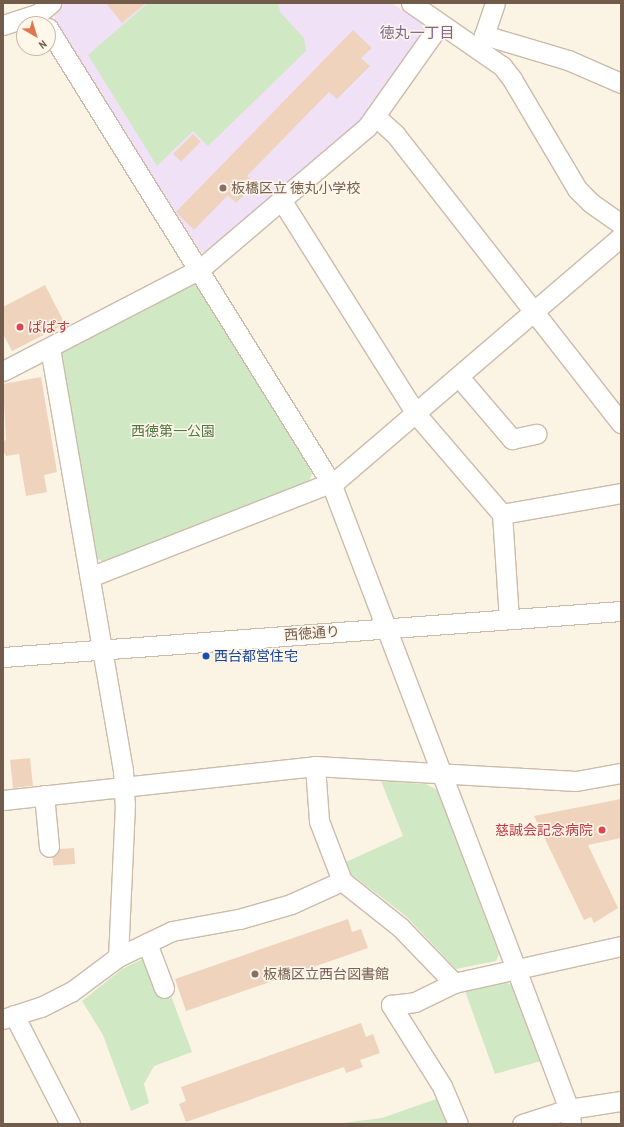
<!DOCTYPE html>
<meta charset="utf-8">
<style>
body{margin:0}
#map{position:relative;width:624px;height:1127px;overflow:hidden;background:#fbf3e4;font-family:"Archivo Narrow","Noto Sans JP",sans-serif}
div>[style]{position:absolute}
.education>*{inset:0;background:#f0e1f7}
.green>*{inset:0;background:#d0e8c3}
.building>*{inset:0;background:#efd3bd;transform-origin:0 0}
.roads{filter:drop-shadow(1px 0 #ccbbab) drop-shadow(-1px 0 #ccbbab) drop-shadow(0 1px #ccbbab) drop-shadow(0 -1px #ccbbab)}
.minor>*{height:19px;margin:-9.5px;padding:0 9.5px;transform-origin:9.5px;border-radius:9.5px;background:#fff}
.dots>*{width:11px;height:11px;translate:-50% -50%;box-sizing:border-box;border:2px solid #fef7ea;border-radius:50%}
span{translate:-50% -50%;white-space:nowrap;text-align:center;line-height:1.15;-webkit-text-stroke:3px #fef7ea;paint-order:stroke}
.education-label{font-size:14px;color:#785e54}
.left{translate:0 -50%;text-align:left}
.health-label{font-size:14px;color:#be3a42}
.right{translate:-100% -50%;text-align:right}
.park-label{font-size:14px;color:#507843}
.street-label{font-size:14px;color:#725b4b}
.transit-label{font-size:14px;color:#164399}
.neighbourhood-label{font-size:15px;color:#82638f}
.frame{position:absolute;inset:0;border:4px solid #725b4b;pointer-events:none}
.north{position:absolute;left:16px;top:16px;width:40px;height:40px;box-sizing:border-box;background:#fef7ea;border:1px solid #c6b9aa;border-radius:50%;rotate:142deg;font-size:11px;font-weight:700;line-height:16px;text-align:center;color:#725b4b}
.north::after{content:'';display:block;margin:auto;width:14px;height:18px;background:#e0764e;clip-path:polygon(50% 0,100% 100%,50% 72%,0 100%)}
</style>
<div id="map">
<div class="education">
<div style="clip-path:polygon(65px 3px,391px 3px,421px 22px,425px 34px,365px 124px,206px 253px,201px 252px,55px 24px,55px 11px)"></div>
</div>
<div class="green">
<div style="clip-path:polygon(148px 3px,278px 3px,280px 12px,304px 38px,306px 51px,208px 146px,193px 131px,157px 166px,88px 55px)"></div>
<div style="clip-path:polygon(198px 283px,312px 473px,309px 482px,108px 565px,95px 557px,58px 352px)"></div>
<div style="clip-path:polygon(381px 781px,426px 784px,437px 790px,499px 954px,496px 961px,456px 969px,406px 916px,351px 874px,346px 862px,403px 836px)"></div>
<div style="clip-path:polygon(155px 953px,192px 1052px,154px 1066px,144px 1084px,149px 1103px,131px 1111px,103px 1035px,82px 1001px,122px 969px)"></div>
<div style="clip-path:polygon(504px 982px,514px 986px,541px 1061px,495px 1074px,465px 991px)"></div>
<div style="clip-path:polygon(442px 1097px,452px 1124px,335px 1124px,382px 1118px)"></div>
</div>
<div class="building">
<div style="clip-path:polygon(106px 3px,146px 3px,122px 23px)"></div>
<div style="clip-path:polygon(353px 30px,372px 48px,361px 58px,370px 66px,337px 99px,329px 92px,247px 176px,255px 184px,236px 203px,228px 195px,194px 230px,176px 212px)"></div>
<div style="left:193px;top:134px;width:11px;height:28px;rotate:45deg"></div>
<div style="clip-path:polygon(45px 285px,65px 324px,12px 351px,3px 334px,3px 307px)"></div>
<div style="clip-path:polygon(41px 377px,57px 472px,44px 475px,47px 492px,26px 496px,19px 454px,6px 456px,3px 451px,3px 441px,6px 440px,3px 384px)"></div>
<div style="left:30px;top:758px;width:28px;height:20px;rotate:84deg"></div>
<div style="clip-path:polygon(621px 799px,621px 838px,588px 845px,618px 908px,594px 923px,591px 917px,584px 920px,534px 816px)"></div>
<div style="left:74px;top:848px;width:16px;height:22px;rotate:86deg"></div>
<div style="clip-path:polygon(348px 919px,352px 932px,361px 929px,368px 948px,186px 1011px,175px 979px)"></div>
<div style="clip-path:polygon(361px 1023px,366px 1037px,373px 1034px,380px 1053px,360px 1060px,363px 1067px,346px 1073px,344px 1067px,186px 1122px,179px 1104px,186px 1101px,181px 1087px)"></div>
</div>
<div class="roads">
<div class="minor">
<div style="left:411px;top:3px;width:111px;rotate:34.7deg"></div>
<div style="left:502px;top:66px;width:16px;rotate:52deg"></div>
<div style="left:512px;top:79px;width:128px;rotate:59.4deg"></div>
<div style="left:577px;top:189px;width:20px;rotate:45deg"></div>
<div style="left:591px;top:203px;width:37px;rotate:35deg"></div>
<div style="left:3px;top:25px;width:38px;rotate:-18deg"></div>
<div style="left:39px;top:13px;width:16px;rotate:-40deg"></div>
<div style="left:48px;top:28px;width:536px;rotate:58.12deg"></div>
<div style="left:331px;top:483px;width:520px;rotate:69.16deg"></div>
<div style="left:516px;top:969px;width:150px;rotate:69.3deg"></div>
<div style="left:569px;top:1109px;width:15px;rotate:82deg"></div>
<div style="left:484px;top:35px;width:88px;rotate:16.6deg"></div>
<div style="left:568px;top:60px;width:58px;rotate:23.5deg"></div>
<div style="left:480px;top:47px;width:46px;rotate:-71.2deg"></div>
<div style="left:375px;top:116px;width:27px;rotate:42deg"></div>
<div style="left:395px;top:134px;width:367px;rotate:52deg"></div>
<div style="left:282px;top:201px;width:252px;rotate:57.8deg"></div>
<div style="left:416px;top:414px;width:132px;rotate:49.3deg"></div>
<div style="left:502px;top:514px;width:105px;rotate:86.2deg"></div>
<div style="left:50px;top:348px;width:429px;rotate:80.2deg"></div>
<div style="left:123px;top:771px;width:33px;rotate:87deg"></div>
<div style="left:125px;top:804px;width:153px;rotate:92.6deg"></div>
<div style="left:3px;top:371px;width:222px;rotate:-27.4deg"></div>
<div style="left:200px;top:269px;width:219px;rotate:-40.4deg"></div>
<div style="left:367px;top:127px;width:126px;rotate:-54.7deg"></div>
<div style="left:459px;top:377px;width:82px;rotate:49.5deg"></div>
<div style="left:512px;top:439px;width:25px;rotate:-12deg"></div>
<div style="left:502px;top:514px;width:121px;rotate:-10deg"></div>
<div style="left:90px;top:577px;width:265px;rotate:-21.4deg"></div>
<div style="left:337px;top:480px;width:374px;rotate:-40.6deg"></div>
<div style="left:3px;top:657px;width:620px;rotate:-4.26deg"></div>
<div style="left:315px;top:766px;width:55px;rotate:85.8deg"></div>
<div style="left:319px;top:821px;width:64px;rotate:69deg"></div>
<div style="left:342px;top:881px;width:74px;rotate:38.4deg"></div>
<div style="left:400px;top:927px;width:78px;rotate:46deg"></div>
<div style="left:44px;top:795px;width:52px;rotate:84.5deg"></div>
<div style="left:3px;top:800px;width:314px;rotate:-6.2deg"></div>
<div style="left:315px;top:766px;width:261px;rotate:3.3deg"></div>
<div style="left:576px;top:781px;width:46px;rotate:-10.1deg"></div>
<div style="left:147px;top:943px;width:48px;rotate:69.3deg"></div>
<div style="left:14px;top:1015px;width:123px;rotate:62.8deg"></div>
<div style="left:3px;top:1019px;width:40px;rotate:-18deg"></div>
<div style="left:41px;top:1007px;width:34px;rotate:-27deg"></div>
<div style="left:71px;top:992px;width:59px;rotate:-36.7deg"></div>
<div style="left:118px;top:957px;width:60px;rotate:-25.7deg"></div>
<div style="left:172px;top:931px;width:68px;rotate:-10.2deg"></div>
<div style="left:239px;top:919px;width:54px;rotate:-16.1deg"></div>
<div style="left:291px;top:904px;width:56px;rotate:-24.3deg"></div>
<div style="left:458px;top:1124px;width:41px;rotate:-112.8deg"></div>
<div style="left:442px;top:1086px;width:96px;rotate:-122.2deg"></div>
<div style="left:391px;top:1005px;width:24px;rotate:-7deg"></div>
<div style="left:415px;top:1002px;width:43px;rotate:-26deg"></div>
<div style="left:454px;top:983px;width:171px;rotate:-12.5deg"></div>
<div style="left:522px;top:1124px;width:49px;rotate:-17.7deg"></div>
<div style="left:569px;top:1109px;width:53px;rotate:-8.7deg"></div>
</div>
</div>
<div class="dots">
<div style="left:223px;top:188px;background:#8d6e63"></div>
<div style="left:20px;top:327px;background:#e0444e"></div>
<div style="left:206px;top:656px;background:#1a4fb4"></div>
<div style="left:602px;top:830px;background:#e0444e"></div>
<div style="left:255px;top:974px;background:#8d6e63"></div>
</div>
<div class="education-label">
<span class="left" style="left:231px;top:188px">板橋区立 徳丸小学校</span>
<span class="left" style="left:263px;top:974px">板橋区立西台図書館</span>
</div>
<div class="health-label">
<span class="left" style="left:28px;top:327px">ぱぱす</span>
<span class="right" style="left:593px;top:830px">慈誠会記念病院</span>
</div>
<div class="park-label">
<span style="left:173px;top:431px">西徳第一公園</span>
</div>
<div class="street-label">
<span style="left:312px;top:633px;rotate:-4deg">西徳通り</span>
</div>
<div class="transit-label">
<span class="left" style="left:214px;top:656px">西台都営住宅</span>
</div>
<div class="neighbourhood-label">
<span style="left:417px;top:33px">徳丸一丁目</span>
</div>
<div class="frame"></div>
<div class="north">N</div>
</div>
